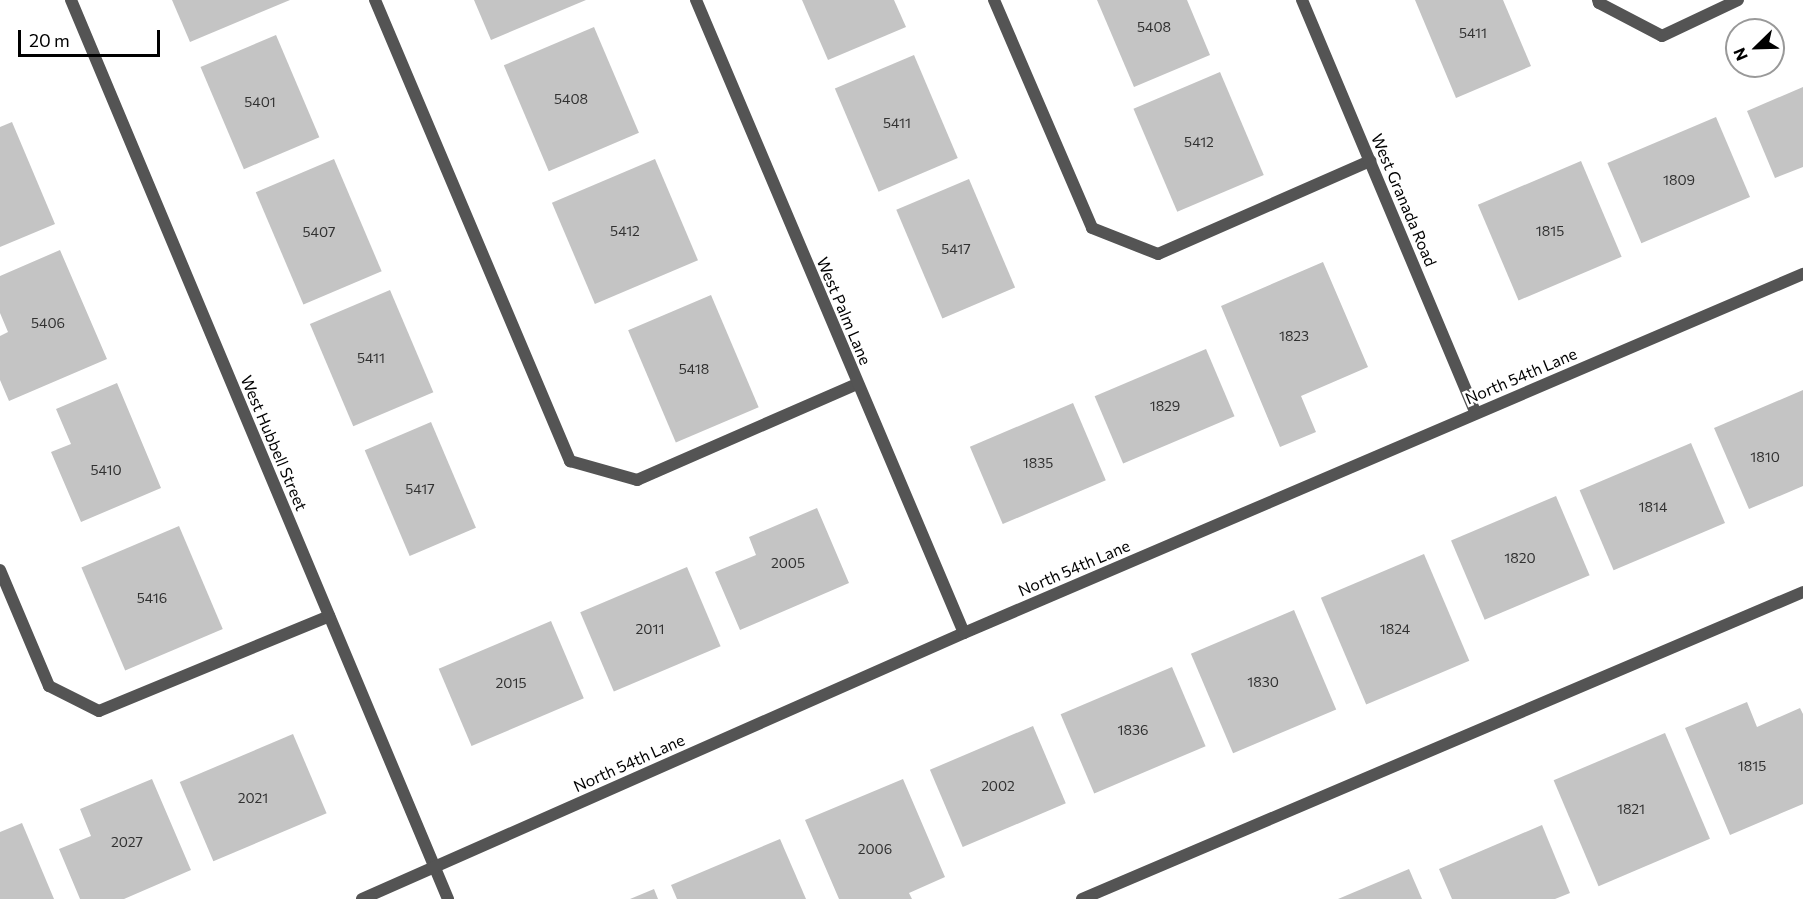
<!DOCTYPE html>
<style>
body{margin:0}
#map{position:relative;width:1803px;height:899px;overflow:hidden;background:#fff;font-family:Commissioner,sans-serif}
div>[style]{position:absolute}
.building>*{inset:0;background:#c4c4c4;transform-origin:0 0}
.service>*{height:12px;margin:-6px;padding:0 6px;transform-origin:6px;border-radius:6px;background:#545454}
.minor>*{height:12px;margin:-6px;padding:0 6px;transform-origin:6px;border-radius:6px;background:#545454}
span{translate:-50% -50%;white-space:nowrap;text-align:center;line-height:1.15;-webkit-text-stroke:5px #fff;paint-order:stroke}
.number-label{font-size:14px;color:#313131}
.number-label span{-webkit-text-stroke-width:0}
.street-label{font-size:16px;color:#000}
.north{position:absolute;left:1725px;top:18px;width:60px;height:60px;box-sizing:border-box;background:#fff;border:2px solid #999;border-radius:50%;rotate:247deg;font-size:16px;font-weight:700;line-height:24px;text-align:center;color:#000}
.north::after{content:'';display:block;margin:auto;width:21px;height:27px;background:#000;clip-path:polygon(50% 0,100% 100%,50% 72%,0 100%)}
.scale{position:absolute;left:18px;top:30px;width:142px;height:27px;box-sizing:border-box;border:3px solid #000;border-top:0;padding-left:8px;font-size:18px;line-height:21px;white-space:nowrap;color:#000;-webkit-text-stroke:4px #fff;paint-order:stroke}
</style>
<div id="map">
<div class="building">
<div style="clip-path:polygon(172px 0,290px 0,190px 42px)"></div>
<div style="clip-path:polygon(474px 0,586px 0,491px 40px)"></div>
<div style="clip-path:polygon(802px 0,894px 0,906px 27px,828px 60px)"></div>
<div style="clip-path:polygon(1097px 0,1187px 0,1210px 55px,1134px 87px)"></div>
<div style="clip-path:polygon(1415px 0,1503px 0,1531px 66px,1456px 98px)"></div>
<div style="left:594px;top:27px;width:115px;height:98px;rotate:67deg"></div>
<div style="left:276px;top:35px;width:111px;height:82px;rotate:67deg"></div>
<div style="left:914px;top:55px;width:112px;height:86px;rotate:67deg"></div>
<div style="left:1220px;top:72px;width:112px;height:94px;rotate:67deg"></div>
<div style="clip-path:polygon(1803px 87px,1803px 167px,1775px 178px,1747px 111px)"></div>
<div style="left:1716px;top:117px;width:87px;height:118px;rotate:67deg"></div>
<div style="clip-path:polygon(12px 122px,55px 224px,0 247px,0 127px)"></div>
<div style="left:334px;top:159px;width:122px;height:85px;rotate:67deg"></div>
<div style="left:655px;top:159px;width:110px;height:112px;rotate:67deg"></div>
<div style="left:1581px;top:161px;width:104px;height:112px;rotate:67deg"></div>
<div style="left:969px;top:179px;width:118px;height:79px;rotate:67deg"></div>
<div style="clip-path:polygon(60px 250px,107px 359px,9px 401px,0 380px,0 336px,8px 332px,0 313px,0 276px)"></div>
<div style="clip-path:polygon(1323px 262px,1368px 367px,1301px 396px,1316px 432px,1280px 447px,1221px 306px)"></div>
<div style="left:390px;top:290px;width:111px;height:87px;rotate:67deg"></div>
<div style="left:711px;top:295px;width:122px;height:90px;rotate:67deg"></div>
<div style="left:1206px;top:349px;width:73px;height:121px;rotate:67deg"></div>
<div style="clip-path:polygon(117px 383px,161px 488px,81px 522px,51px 452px,71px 444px,56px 409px)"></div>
<div style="clip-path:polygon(1803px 390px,1803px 486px,1749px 509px,1714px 428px)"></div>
<div style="left:1073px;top:403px;width:84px;height:112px;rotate:67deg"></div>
<div style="left:431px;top:422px;width:115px;height:72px;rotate:67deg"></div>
<div style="left:1691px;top:443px;width:87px;height:121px;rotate:67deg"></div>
<div style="left:1556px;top:496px;width:86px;height:114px;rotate:67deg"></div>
<div style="clip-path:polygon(817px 508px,849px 583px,740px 630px,715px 572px,756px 555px,749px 537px)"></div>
<div style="left:179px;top:526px;width:112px;height:106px;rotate:67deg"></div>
<div style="left:1424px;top:554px;width:116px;height:112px;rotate:67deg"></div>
<div style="left:687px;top:567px;width:86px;height:116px;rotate:67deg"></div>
<div style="left:1294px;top:610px;width:108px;height:112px;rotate:67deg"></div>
<div style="left:551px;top:621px;width:84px;height:122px;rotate:67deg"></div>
<div style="left:1172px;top:667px;width:86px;height:121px;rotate:67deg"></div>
<div style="clip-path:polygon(1747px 702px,1757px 727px,1800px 708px,1803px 714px,1803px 804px,1730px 835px,1685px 728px)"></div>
<div style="left:1033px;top:726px;width:84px;height:112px;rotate:67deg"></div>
<div style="left:1665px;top:733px;width:115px;height:121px;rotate:67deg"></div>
<div style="left:293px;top:734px;width:86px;height:123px;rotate:67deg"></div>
<div style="clip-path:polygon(152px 779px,191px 870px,124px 899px,80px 899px,59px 849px,91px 836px,80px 809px)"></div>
<div style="clip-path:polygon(903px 779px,945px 877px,909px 893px,912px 899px,839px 899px,805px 820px)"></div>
<div style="clip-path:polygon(22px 823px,54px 899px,0 899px,0 832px)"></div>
<div style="clip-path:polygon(1542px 825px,1570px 893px,1555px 899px,1452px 899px,1439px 869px)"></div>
<div style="clip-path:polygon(780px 839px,806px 899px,677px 899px,671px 885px)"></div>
<div style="clip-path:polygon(1409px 869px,1422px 899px,1338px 899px)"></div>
<div style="clip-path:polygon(654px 889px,658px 899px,630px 899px)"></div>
</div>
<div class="service">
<div style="left:375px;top:0;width:501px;rotate:67.07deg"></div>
<div style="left:570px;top:461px;width:70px;rotate:15.8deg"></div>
<div style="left:637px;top:480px;width:240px;rotate:-23.6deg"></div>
<div style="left:994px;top:0;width:248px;rotate:66.7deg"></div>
<div style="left:1092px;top:228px;width:71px;rotate:21.5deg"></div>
<div style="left:1158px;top:254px;width:232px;rotate:-23.7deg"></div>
<div style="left:1598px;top:0;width:3px;rotate:72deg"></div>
<div style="left:1599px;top:3px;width:71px;rotate:27.6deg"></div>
<div style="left:1662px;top:36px;width:84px;rotate:-25.3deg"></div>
<div style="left:0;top:570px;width:126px;rotate:67.1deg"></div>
<div style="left:49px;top:686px;width:56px;rotate:26.6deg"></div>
<div style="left:99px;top:711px;width:249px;rotate:-22.4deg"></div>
<div style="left:1082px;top:899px;width:784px;rotate:-23.06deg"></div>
</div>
<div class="minor">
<div style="left:71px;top:0;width:975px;rotate:67.25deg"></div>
<div style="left:696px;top:0;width:687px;rotate:67.05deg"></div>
<div style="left:1302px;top:0;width:448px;rotate:67.2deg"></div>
<div style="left:362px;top:899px;width:658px;rotate:-23.84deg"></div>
<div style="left:964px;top:633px;width:913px;rotate:-23.17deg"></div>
</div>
<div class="number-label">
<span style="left:1154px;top:27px">5408</span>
<span style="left:1473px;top:33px">5411</span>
<span style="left:571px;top:99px">5408</span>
<span style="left:260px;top:102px">5401</span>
<span style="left:897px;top:123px">5411</span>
<span style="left:1199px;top:142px">5412</span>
<span style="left:1679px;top:180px">1809</span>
<span style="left:625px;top:231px">5412</span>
<span style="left:1550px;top:231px">1815</span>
<span style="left:319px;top:232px">5407</span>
<span style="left:956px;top:249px">5417</span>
<span style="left:48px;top:323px">5406</span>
<span style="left:1294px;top:336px">1823</span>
<span style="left:371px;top:358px">5411</span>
<span style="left:694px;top:369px">5418</span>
<span style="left:1165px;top:406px">1829</span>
<span style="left:1765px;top:457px">1810</span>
<span style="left:1038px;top:463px">1835</span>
<span style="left:106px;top:470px">5410</span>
<span style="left:420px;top:489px">5417</span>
<span style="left:1653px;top:507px">1814</span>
<span style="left:1520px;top:558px">1820</span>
<span style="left:788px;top:563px">2005</span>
<span style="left:152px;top:598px">5416</span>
<span style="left:650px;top:629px">2011</span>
<span style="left:1395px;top:629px">1824</span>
<span style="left:1263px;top:682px">1830</span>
<span style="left:511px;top:683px">2015</span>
<span style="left:1133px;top:730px">1836</span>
<span style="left:1752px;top:766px">1815</span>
<span style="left:998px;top:786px">2002</span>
<span style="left:253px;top:798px">2021</span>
<span style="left:1631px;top:809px">1821</span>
<span style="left:127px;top:842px">2027</span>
<span style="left:875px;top:849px">2006</span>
</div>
<div class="street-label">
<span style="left:1404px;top:200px;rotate:67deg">West Granada Road</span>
<span style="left:844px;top:311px;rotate:67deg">West Palm Lane</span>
<span style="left:1521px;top:376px;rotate:-23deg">North 54th Lane</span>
<span style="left:274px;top:443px;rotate:67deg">West Hubbell Street</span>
<span style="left:1074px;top:568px;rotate:-23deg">North 54th Lane</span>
<span style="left:629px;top:763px;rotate:-24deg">North 54th Lane</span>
</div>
<div class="north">N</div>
<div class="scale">20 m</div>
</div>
